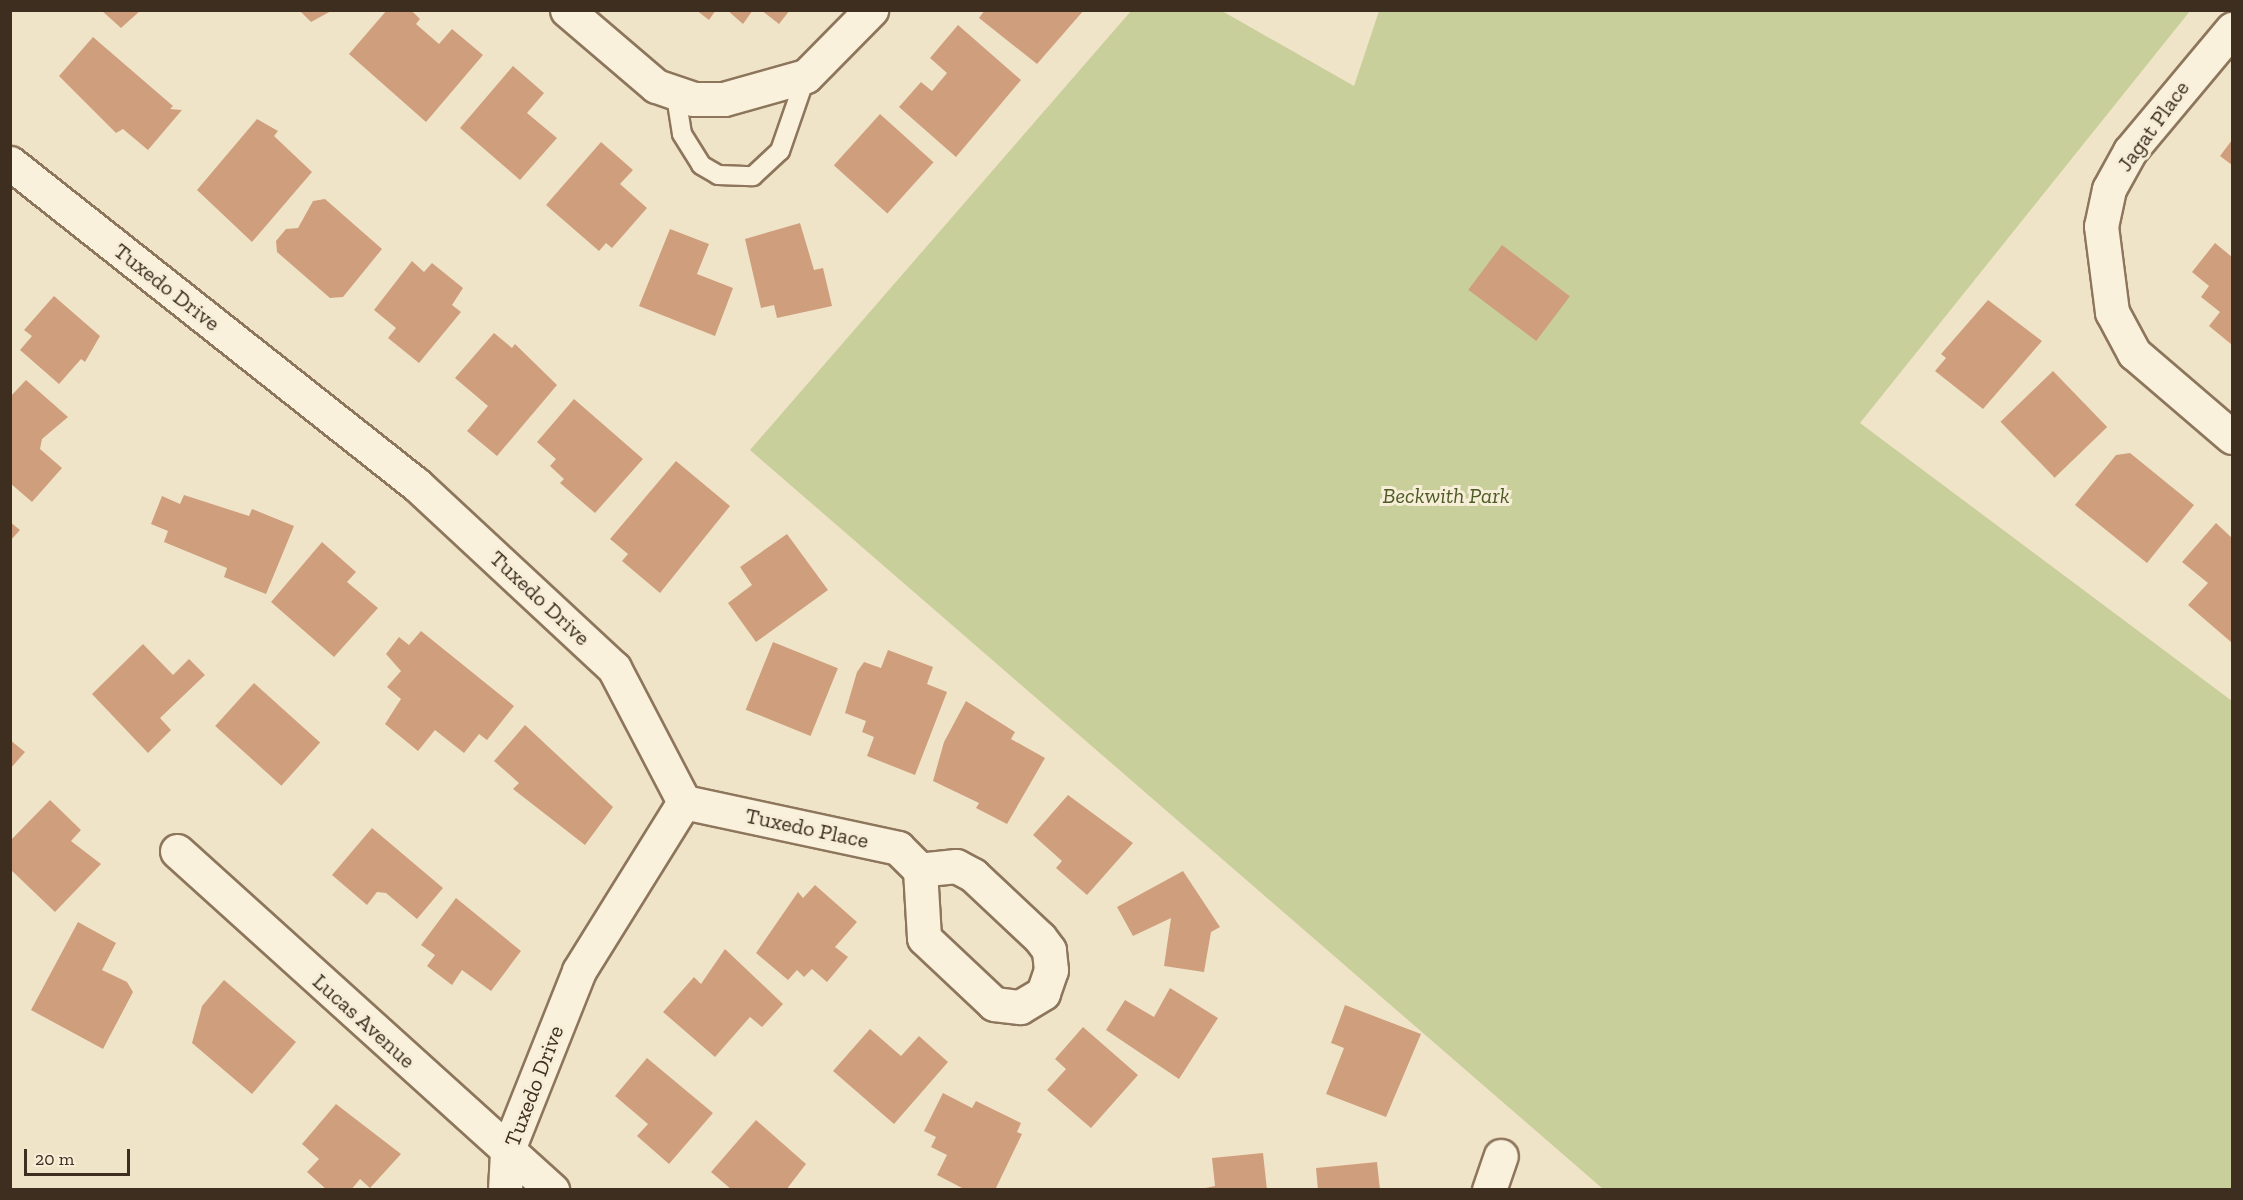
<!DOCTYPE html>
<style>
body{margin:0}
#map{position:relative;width:2243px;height:1200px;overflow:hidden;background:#f0e4c8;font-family:"Zilla Slab",serif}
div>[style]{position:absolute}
.green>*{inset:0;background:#c9cf9b}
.building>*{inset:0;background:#cf9f7d;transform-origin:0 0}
.roads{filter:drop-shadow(2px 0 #8d765c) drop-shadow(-2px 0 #8d765c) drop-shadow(0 2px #8d765c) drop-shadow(0 -2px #8d765c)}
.lane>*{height:18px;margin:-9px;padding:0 9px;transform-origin:9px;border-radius:9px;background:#faf1dc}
.street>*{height:33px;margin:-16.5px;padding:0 16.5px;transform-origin:16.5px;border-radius:16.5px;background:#faf1dc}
span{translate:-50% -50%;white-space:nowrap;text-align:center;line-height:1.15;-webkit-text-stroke:6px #f7eed8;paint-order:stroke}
.street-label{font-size:22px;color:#3d2e20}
.park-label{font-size:22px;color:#4d5a26;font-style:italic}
.frame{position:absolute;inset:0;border:12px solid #3d2e20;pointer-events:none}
.scale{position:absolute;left:24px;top:1149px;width:106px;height:27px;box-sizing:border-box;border:3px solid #3d2e20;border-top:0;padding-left:8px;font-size:18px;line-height:21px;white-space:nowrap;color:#3d2e20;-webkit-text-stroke:4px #f7eed8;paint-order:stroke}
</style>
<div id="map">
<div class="green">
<div style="clip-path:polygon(1131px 11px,1222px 11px,1354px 86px,1379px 11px,2190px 11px,1860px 423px,2232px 701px,2232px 1189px,1603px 1189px,750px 450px)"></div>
</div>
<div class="building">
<div style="clip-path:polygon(101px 10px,141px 10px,121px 28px)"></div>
<div style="clip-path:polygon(299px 10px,333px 10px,311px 22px)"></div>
<div style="clip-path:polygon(387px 10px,411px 10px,420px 19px,416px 24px,439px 44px,452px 29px,483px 55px,426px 122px,349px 54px)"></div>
<div style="clip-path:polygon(696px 10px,716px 10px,709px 20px)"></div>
<div style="clip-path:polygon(727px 10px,753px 10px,743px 24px)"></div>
<div style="clip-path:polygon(761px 10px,790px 10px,779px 24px)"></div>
<div style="clip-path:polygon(985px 10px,1084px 10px,1037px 64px,979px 18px)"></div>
<div style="clip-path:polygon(958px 25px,1021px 80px,956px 157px,899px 107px,921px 82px,932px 91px,947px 73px,930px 58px)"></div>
<div style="clip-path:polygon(93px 37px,173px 106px,170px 109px,182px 110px,148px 150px,123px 129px,116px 133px,59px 76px)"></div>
<div style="clip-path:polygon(513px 66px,544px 93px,527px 113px,557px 138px,520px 180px,460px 128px)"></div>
<div style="left:880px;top:114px;width:72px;height:69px;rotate:42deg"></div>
<div style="clip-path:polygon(257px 119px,278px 131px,274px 136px,312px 172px,252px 242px,197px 190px)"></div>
<div style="clip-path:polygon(2232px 140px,2232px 165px,2220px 156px)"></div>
<div style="clip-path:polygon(601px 142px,633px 170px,620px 184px,647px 208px,612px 248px,606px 243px,599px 251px,546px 205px)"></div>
<div style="clip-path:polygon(325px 199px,382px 249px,343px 297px,330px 298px,277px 252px,276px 241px,286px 229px,298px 228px,313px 201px)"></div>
<div style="clip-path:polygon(800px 223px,814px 270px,823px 268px,832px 306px,777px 318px,774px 305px,761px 308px,745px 239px)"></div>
<div style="clip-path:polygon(670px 229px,709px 244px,697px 274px,733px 288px,715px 336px,639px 306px)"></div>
<div style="clip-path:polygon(2215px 243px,2232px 257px,2231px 344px,2209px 326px,2220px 312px,2201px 297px,2209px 286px,2192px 272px)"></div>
<div style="left:1502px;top:245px;width:85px;height:56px;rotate:37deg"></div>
<div style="clip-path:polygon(412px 261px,424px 272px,432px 263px,463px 288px,452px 305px,461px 312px,419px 363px,388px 338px,396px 328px,374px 310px)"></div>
<div style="clip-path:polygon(54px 296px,100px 336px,85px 362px,81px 359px,59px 384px,20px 350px,32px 336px,24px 330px)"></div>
<div style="clip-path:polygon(1988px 300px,2042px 341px,1983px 409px,1935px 371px,1946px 358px,1941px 354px)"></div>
<div style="clip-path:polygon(494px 333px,512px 348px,515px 344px,557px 385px,497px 456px,467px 431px,488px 406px,455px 378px)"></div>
<div style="left:2053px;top:371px;width:78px;height:73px;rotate:46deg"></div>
<div style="clip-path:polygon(26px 380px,68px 417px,42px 439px,40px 449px,62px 468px,32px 502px,10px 483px,10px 397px)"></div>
<div style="clip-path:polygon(574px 399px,643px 459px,595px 513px,560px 483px,564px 479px,550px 466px,556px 459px,537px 442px)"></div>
<div style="clip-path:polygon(2130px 453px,2194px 505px,2147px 563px,2075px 505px,2116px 455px)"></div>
<div style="clip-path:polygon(676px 461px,730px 506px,660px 593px,622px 561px,628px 554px,610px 539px)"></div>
<div style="clip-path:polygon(184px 495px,249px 516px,252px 509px,294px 526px,266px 594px,224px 577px,227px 568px,164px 542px,168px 531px,151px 524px,162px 496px,180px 504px)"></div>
<div style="clip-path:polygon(10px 522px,20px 530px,10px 541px)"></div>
<div style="clip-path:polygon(2216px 523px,2232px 538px,2231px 642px,2188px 605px,2208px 583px,2182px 562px)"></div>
<div style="clip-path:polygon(787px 534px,828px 590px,756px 642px,728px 603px,752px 585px,740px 567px)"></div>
<div style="clip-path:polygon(322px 542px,356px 572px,347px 582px,378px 608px,334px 657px,271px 602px)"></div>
<div style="clip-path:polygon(421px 631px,514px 706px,487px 740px,479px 734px,464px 753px,435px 730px,418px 751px,385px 724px,401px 699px,387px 687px,401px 671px,386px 654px,399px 637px,409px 645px)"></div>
<div style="left:773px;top:642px;width:70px;height:73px;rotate:22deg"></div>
<div style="clip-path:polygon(143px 644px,173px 675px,189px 659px,205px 675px,160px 718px,171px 730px,148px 753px,92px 694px)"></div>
<div style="clip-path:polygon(888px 650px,933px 667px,927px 684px,947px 692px,915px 775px,867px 756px,874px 737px,862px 732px,866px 721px,845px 713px,857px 672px,864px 662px,881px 668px)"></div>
<div style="left:254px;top:683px;width:89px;height:58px;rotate:42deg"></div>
<div style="clip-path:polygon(966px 701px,1015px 732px,1011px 739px,1045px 758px,1007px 824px,976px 808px,979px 803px,933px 781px,944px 742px)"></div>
<div style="clip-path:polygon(525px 725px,613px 807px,585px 845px,513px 789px,519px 783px,494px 761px)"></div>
<div style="clip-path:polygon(10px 740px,25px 752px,10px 769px)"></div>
<div style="clip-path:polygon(1068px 795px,1133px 843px,1087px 895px,1056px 868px,1062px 861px,1033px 835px)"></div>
<div style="clip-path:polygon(50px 800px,81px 830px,71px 841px,101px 864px,55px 912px,10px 869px,10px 841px)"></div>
<div style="clip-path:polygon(372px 828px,443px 888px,417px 919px,386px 893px,377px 892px,367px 905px,332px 875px)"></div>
<div style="clip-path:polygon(1183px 871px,1220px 927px,1211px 932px,1204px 972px,1164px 966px,1171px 918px,1133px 936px,1117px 907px)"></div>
<div style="clip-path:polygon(815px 885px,857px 922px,835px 947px,848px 957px,827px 982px,812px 969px,804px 977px,797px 970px,788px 980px,756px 953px,798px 892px,803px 898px)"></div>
<div style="clip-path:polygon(456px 898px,521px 951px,491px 991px,462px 970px,452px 985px,427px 966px,435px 955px,421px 945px)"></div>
<div style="clip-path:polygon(78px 922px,116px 943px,102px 970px,127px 982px,133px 992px,103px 1049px,31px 1010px)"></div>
<div style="clip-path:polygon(725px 949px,783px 1004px,762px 1027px,750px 1017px,715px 1057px,663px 1012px,694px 977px,701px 984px)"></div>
<div style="clip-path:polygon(224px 980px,296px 1042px,252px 1094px,192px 1043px,202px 1006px)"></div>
<div style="clip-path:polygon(1170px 988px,1218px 1018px,1179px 1079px,1106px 1030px,1125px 1000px,1154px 1017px)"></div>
<div style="clip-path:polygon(1345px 1005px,1421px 1034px,1386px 1117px,1326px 1094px,1344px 1048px,1331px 1043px)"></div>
<div style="clip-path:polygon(1083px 1027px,1138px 1075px,1091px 1128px,1047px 1090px,1066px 1069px,1055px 1059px)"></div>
<div style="clip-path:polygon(870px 1029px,901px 1056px,919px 1036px,948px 1062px,894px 1124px,833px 1071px)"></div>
<div style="clip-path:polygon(647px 1058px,713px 1113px,669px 1164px,637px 1136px,648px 1124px,615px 1096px)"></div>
<div style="clip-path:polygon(943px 1093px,972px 1108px,976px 1101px,1021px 1123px,1017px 1132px,1022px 1134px,995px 1190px,966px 1190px,937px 1175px,947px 1155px,931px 1147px,936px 1137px,924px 1131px)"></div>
<div style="clip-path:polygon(336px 1104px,401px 1154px,370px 1188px,360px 1179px,351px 1190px,327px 1190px,307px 1172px,319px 1159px,302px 1144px)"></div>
<div style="clip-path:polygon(756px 1120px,806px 1164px,786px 1190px,732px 1190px,711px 1172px)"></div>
<div style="clip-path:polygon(1263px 1153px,1267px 1190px,1196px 1190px,1215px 1186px,1212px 1158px)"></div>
<div style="clip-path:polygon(1377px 1162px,1380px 1190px,1318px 1190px,1316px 1168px)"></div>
</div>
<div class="roads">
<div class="lane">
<div style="left:676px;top:96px;width:38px;rotate:81deg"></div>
<div style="left:682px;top:134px;width:36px;rotate:58deg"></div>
<div style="left:701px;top:165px;width:20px;rotate:30deg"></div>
<div style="left:718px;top:175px;width:35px;rotate:2deg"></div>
<div style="left:753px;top:176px;width:37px;rotate:-43deg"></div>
<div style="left:780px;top:151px;width:79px;rotate:-70.9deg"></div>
</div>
<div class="street">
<div style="left:567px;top:10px;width:117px;rotate:40.5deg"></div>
<div style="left:656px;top:86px;width:39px;rotate:19deg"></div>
<div style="left:693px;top:99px;width:31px"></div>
<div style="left:724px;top:99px;width:85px;rotate:-15.7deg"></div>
<div style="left:806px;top:76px;width:93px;rotate:-45.4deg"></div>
<div style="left:2232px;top:29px;width:159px;rotate:129.9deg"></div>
<div style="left:2130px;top:151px;width:43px;rotate:118.9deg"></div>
<div style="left:2109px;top:189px;width:38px;rotate:102deg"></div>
<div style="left:2101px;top:226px;width:87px;rotate:82.7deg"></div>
<div style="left:2112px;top:312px;width:47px;rotate:61.8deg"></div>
<div style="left:2134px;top:353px;width:129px;rotate:40.6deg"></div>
<div style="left:10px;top:163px;width:519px;rotate:38.35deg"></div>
<div style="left:417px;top:485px;width:269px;rotate:42.9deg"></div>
<div style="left:614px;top:668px;width:151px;rotate:62.4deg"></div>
<div style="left:684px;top:802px;width:199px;rotate:121.9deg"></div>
<div style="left:579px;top:971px;width:195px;rotate:111.7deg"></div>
<div style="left:507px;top:1152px;width:38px;rotate:93deg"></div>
<div style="left:684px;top:802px;width:219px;rotate:12.1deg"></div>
<div style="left:898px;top:848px;width:31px;rotate:45deg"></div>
<div style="left:920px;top:870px;width:68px;rotate:86.6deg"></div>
<div style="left:924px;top:938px;width:96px;rotate:43.3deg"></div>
<div style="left:994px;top:1004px;width:26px;rotate:7deg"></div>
<div style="left:1020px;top:1007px;width:27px;rotate:-31deg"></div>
<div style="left:1043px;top:993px;width:24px;rotate:-71deg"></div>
<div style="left:1051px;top:970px;width:20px;rotate:-96deg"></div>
<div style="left:1049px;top:950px;width:15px;rotate:-127deg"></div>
<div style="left:1040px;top:938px;width:92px;rotate:-136.8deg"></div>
<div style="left:973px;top:875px;width:19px;rotate:-152deg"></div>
<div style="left:956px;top:866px;width:36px;rotate:174deg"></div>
<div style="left:177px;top:851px;width:506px;rotate:42.11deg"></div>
<div style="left:1489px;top:1190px;width:36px;rotate:-71deg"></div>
</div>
</div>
<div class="street-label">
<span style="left:2153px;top:126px;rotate:-54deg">Jagat Place</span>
<span style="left:167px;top:287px;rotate:38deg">Tuxedo Drive</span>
<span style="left:540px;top:598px;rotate:43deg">Tuxedo Drive</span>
<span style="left:807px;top:828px;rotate:12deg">Tuxedo Place</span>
<span style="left:364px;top:1021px;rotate:42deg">Lucas Avenue</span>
<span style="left:534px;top:1086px;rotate:-69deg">Tuxedo Drive</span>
</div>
<div class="park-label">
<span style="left:1446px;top:496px">Beckwith Park</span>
</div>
<div class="frame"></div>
<div class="scale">20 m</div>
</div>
